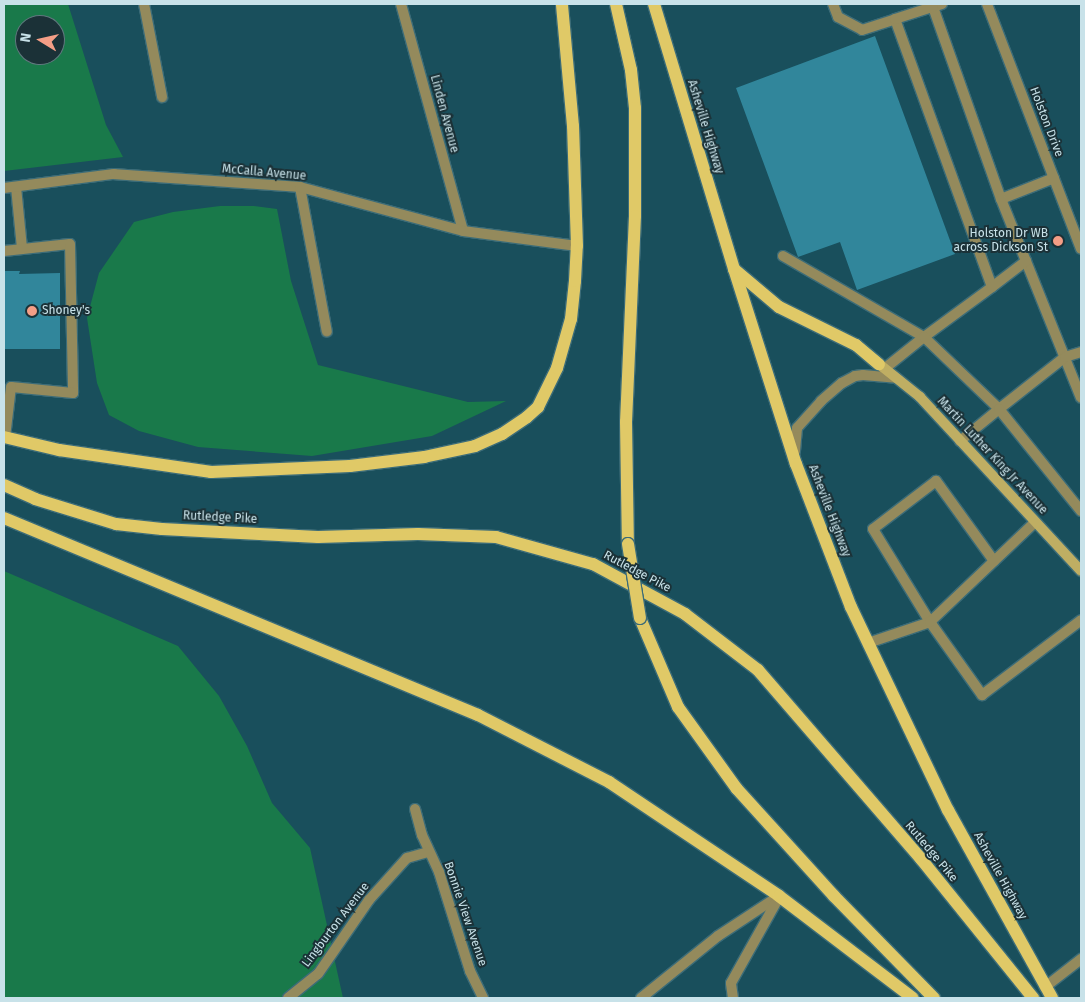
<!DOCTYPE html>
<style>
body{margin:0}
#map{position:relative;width:1085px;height:1002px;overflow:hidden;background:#194f5c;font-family:"Fira Sans",sans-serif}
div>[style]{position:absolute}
.green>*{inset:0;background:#19794a}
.building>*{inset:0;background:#31869b}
.roads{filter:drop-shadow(1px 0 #3c6c78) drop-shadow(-1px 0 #3c6c78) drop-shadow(0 1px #3c6c78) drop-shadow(0 -1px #3c6c78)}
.service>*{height:10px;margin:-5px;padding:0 5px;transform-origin:5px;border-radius:5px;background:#948a5c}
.minor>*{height:10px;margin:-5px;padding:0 5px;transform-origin:5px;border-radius:5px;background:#948a5c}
.tertiary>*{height:10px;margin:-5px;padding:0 5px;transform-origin:5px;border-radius:5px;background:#948a5c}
.secondary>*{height:10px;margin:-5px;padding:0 5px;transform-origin:5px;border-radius:5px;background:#bfae63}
.primary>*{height:12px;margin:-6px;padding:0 6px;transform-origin:6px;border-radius:6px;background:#e0c967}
.bridges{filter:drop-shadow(1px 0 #3c6c78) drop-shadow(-1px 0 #3c6c78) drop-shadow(0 1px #3c6c78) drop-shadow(0 -1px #3c6c78)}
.primary-bridge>*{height:12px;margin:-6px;padding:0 6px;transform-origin:6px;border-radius:6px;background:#e0c967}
.dots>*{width:14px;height:14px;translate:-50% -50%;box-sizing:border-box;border:2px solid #1b3137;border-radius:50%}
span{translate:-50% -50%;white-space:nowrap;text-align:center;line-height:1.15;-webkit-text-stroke:4px #1b3137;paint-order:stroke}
.street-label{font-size:12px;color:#c8e2e9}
.poi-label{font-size:12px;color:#c8e2e9}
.right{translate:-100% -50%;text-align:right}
.left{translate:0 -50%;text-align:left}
.frame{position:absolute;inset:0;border:5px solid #c8e2e9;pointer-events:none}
.north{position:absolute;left:15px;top:15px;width:50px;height:50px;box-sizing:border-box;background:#1b3137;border:1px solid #60787e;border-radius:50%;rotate:279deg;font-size:14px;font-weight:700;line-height:20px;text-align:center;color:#c8e2e9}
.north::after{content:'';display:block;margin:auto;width:18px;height:22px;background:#f49e86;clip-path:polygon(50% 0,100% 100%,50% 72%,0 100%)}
</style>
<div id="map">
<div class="green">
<div style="clip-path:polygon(evenodd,4px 4px,68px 4px,106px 125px,123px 157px,4px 171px,4px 4px,25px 25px,55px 25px,55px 55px,25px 55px,25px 25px)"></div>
<div style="clip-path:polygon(220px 206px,254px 206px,277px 209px,291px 281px,318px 365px,468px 402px,506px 401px,432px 436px,312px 456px,198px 447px,139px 431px,109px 415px,97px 383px,87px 318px,99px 273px,134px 222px,173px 212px)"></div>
<div style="clip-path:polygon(4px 571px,178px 646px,219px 696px,247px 746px,272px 803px,310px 848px,343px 998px,4px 998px)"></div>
</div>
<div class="building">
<div style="clip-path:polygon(875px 36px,955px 254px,857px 290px,840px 242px,798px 257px,736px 88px)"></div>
<div style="clip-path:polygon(4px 271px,20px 271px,19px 274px,60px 273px,60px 349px,4px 349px)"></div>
</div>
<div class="roads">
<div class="service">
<div style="left:144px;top:4px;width:95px;rotate:79deg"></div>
<div style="left:833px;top:4px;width:14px;rotate:69deg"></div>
<div style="left:838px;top:17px;width:27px;rotate:28deg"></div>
<div style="left:862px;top:30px;width:35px;rotate:-18deg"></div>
<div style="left:942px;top:4px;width:9px;rotate:162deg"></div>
<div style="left:933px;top:7px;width:204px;rotate:70.5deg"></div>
<div style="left:1001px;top:199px;width:57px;rotate:-21.6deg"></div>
<div style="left:16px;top:187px;width:61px;rotate:84.4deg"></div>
<div style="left:1001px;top:199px;width:214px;rotate:68.1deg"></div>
<div style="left:4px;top:251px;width:66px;rotate:-6.1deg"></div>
<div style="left:70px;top:244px;width:149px;rotate:88.8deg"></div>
<div style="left:73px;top:393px;width:62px;rotate:-174.5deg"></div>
<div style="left:11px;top:387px;width:50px;rotate:96.8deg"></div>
<div style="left:783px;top:256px;width:163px;rotate:29.9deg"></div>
<div style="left:924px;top:337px;width:84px;rotate:-36.3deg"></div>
<div style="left:992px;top:287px;width:285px;rotate:-109.9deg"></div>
<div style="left:895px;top:19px;width:40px;rotate:-18deg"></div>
<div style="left:992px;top:287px;width:43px;rotate:-37.4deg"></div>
<div style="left:884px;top:369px;width:51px;rotate:-38.7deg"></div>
<div style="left:924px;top:337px;width:104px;rotate:43.8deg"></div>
<div style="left:999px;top:409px;width:84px;rotate:-38.2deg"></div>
<div style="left:1065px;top:357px;width:17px;rotate:-17deg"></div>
<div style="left:960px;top:441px;width:50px;rotate:-39.4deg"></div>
<div style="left:999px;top:409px;width:131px;rotate:51.2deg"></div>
<div style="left:994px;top:561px;width:99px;rotate:-125.9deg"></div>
<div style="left:936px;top:481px;width:79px;rotate:142.7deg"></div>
<div style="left:873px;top:529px;width:109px;rotate:58.5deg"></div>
<div style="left:930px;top:622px;width:90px;rotate:54.5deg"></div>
<div style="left:982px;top:695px;width:124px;rotate:-37.1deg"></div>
<div style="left:868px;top:643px;width:65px;rotate:-18.7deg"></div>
<div style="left:930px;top:622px;width:145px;rotate:-43.6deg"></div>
</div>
<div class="minor">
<div style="left:401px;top:4px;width:235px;rotate:74.7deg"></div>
<div style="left:987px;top:4px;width:262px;rotate:69deg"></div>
<div style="left:300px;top:187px;width:147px;rotate:79.5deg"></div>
<div style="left:4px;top:188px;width:111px;rotate:-7.3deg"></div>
<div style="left:114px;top:174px;width:186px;rotate:4deg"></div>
<div style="left:300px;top:187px;width:169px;rotate:15.1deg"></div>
<div style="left:463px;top:231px;width:115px;rotate:7.5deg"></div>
<div style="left:415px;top:809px;width:27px;rotate:75deg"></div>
<div style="left:422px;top:835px;width:41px;rotate:65.3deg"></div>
<div style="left:439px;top:872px;width:104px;rotate:72.6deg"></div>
<div style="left:470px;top:971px;width:30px;rotate:64deg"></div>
<div style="left:1045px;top:987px;width:46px;rotate:-37.9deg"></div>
<div style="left:288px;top:998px;width:38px;rotate:-39deg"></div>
<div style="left:318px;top:974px;width:90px;rotate:-55.4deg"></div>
<div style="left:369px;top:900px;width:57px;rotate:-47.9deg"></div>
<div style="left:407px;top:858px;width:22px;rotate:-16deg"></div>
<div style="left:641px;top:998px;width:99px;rotate:-38.8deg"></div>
<div style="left:718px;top:936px;width:73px;rotate:-33.3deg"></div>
<div style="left:733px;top:998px;width:15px;rotate:-98deg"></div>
<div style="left:731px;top:983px;width:96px;rotate:-60.8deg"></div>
</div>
<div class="tertiary">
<div style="left:795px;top:451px;width:23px;rotate:-85deg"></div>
<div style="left:797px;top:428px;width:36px;rotate:-48deg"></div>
<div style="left:821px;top:401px;width:28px;rotate:-41deg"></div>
<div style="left:842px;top:383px;width:15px;rotate:-28deg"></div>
<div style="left:855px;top:376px;width:8px;rotate:-7deg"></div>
<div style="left:863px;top:375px;width:33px;rotate:5deg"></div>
</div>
<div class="secondary">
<div style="left:879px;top:364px;width:53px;rotate:38.8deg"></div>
<div style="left:920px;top:397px;width:237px;rotate:47.2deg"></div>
</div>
<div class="primary">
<div style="left:616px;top:4px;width:68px;rotate:77.2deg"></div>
<div style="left:631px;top:70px;width:38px;rotate:84deg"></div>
<div style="left:635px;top:108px;width:108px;rotate:90deg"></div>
<div style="left:635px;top:216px;width:206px;rotate:92.5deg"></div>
<div style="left:626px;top:422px;width:122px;rotate:89.1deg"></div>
<div style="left:654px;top:4px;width:277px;rotate:73.2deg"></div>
<div style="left:734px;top:269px;width:205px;rotate:72.4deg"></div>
<div style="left:796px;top:464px;width:153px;rotate:69deg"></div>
<div style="left:851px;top:607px;width:225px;rotate:64.5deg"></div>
<div style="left:948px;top:810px;width:215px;rotate:61deg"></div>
<div style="left:734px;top:269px;width:59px;rotate:40.2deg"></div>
<div style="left:779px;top:307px;width:86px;rotate:26.3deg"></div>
<div style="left:856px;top:345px;width:30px;rotate:40deg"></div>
<div style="left:4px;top:437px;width:57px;rotate:13.3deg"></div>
<div style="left:59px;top:450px;width:154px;rotate:8.2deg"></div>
<div style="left:211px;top:472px;width:139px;rotate:-2.5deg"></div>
<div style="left:350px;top:466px;width:75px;rotate:-6.9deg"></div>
<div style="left:424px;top:457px;width:52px;rotate:-12.2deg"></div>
<div style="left:475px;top:446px;width:30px;rotate:-24deg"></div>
<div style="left:502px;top:434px;width:30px;rotate:-34deg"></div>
<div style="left:527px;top:417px;width:15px;rotate:-42deg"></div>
<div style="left:538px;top:407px;width:43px;rotate:-64deg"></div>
<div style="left:557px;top:368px;width:51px;rotate:-74.1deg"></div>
<div style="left:571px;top:319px;width:38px;rotate:-84deg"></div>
<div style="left:575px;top:281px;width:35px;rotate:-87deg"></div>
<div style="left:577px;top:246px;width:120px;rotate:-91.9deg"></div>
<div style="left:573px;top:126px;width:122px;rotate:-95.2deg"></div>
<div style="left:4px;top:485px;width:34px;rotate:24deg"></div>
<div style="left:35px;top:499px;width:85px;rotate:17.2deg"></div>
<div style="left:116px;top:524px;width:46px;rotate:6.2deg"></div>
<div style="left:162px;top:529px;width:156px;rotate:2.9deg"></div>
<div style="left:318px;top:537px;width:100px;rotate:-1.7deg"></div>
<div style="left:418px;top:534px;width:78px;rotate:2.2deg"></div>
<div style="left:496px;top:537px;width:101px;rotate:15.6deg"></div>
<div style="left:593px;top:564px;width:105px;rotate:28.5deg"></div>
<div style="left:685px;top:614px;width:92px;rotate:37.5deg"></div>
<div style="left:758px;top:670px;width:250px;rotate:49.2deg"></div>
<div style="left:921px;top:859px;width:179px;rotate:51.1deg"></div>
<div style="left:4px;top:518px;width:513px;rotate:22.57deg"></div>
<div style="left:478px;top:715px;width:147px;rotate:27.1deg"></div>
<div style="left:609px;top:782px;width:205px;rotate:33.8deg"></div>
<div style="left:779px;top:896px;width:168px;rotate:37.3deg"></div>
<div style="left:640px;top:618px;width:97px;rotate:66.9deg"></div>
<div style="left:678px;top:707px;width:101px;rotate:54.3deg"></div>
<div style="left:737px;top:789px;width:144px;rotate:47.8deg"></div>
<div style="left:834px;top:896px;width:143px;rotate:45.6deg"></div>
</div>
</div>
<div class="bridges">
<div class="primary-bridge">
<div style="left:628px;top:544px;width:75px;rotate:80.8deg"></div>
</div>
</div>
<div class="dots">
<div style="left:1058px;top:241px;background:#f49e86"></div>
<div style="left:32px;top:311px;background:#f49e86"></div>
</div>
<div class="street-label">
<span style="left:444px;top:114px;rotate:75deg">Linden Avenue</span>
<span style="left:1046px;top:122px;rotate:69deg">Holston Drive</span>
<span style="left:705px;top:127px;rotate:73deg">Asheville Highway</span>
<span style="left:264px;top:173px;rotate:5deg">McCalla Avenue</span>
<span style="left:992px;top:456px;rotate:47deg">Martin Luther King Jr Avenue</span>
<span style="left:829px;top:511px;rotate:69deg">Asheville Highway</span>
<span style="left:220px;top:518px;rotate:3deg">Rutledge Pike</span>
<span style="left:637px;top:572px;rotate:28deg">Rutledge Pike</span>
<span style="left:931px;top:852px;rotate:50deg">Rutledge Pike</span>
<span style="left:1000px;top:876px;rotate:61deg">Asheville Highway</span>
<span style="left:465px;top:914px;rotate:71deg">Bonnie View Avenue</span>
<span style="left:336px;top:925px;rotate:-53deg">Lingburton Avenue</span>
</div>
<div class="poi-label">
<span class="right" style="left:1048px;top:241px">Holston Dr WB<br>across Dickson St</span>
<span class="left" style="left:42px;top:311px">Shoney's</span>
</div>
<div class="frame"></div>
<div class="north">N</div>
</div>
